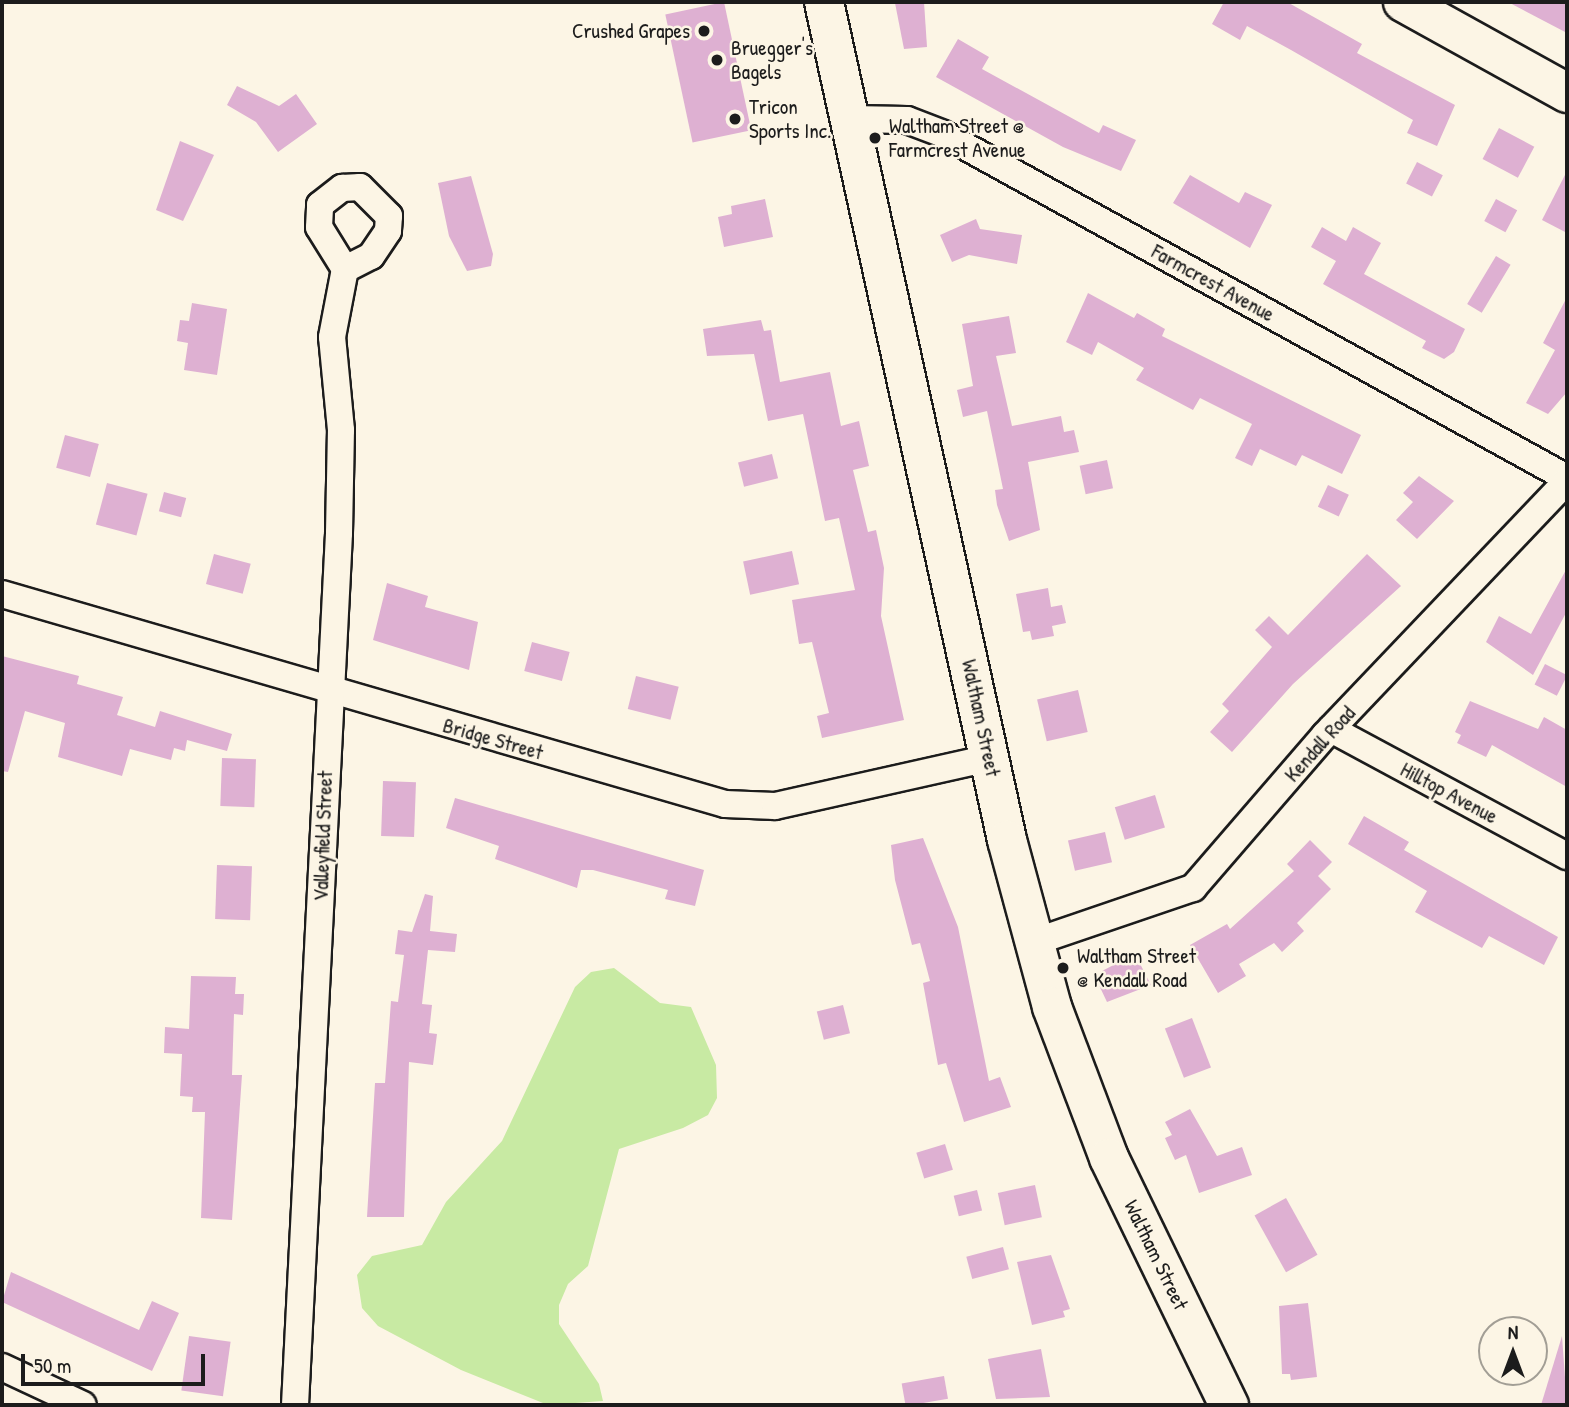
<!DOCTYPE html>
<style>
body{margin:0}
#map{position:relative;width:1569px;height:1407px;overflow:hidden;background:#fcf5e5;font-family:"Patrick Hand",sans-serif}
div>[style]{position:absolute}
.green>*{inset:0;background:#c8eaa3}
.building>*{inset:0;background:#deb0d2;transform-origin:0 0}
.roads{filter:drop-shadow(2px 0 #1c1c1c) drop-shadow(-2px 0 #1c1c1c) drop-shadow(0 2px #1c1c1c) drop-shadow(0 -2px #1c1c1c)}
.street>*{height:26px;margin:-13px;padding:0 13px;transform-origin:13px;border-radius:13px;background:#fcf5e5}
.secondary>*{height:38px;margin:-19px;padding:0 19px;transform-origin:19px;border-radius:19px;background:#fcf5e5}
.primary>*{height:38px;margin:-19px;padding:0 19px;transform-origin:19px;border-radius:19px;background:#fcf5e5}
.dots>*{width:19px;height:19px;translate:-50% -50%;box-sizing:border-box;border:4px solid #fcf5e5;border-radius:50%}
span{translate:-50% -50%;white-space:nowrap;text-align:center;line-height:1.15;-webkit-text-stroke:5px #fcf5e5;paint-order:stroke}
.poi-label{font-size:21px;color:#1c1c1c}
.right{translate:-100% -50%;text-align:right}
.left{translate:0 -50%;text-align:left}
.street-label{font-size:21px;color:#1c1c1c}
.frame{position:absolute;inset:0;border:4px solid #1c1c1c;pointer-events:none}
.north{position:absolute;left:1478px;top:1316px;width:70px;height:70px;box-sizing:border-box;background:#fcf5e5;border:2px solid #a29e95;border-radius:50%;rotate:0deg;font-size:19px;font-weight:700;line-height:28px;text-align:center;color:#1c1c1c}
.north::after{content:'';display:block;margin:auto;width:24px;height:32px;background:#1c1c1c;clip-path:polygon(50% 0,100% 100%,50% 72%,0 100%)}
.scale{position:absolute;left:21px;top:1354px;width:184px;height:32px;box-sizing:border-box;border:4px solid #1c1c1c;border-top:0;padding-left:9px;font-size:21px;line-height:24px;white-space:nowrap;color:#1c1c1c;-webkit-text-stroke:5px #fcf5e5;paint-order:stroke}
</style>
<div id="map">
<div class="green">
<div style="clip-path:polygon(614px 968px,660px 1003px,691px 1007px,716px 1065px,717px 1098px,708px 1115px,683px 1128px,619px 1149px,588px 1266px,568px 1284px,559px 1305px,559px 1324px,599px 1384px,603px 1401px,548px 1405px,461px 1370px,378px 1326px,362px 1308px,357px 1275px,372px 1256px,422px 1245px,446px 1202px,502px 1141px,575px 987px,591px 972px)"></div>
</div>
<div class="building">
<div style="left:724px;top:2px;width:131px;height:60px;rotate:78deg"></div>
<div style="clip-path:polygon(924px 2px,927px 47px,904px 49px,895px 3px)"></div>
<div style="clip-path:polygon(1224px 2px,1287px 2px,1362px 44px,1357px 53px,1455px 105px,1437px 146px,1407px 133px,1413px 120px,1291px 50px,1247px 26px,1240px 40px,1212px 24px)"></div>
<div style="clip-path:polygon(1508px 2px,1567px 2px,1567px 33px)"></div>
<div style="clip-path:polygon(958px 39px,989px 57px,982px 69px,1099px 133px,1103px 125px,1136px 140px,1121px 171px,1063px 147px,936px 77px)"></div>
<div style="clip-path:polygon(237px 86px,279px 106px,296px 94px,317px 124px,278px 152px,256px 122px,227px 105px)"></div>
<div style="left:1499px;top:128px;width:40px;height:35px;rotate:28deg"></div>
<div style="clip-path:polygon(180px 141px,214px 155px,183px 221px,156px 210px)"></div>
<div style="left:1417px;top:162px;width:29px;height:24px;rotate:27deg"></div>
<div style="clip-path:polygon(1567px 171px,1567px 233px,1542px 220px)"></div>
<div style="clip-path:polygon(1190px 175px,1239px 203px,1245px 192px,1272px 205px,1250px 248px,1173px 203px)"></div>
<div style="clip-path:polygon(471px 176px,493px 254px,491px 266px,467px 271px,449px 236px,438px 183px)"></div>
<div style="clip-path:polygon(765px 199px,773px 237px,724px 247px,718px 217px,732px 214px,731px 206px)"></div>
<div style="left:1496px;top:199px;width:24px;height:25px;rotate:28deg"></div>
<div style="clip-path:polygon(976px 219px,980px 229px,1022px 235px,1017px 264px,969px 255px,952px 262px,940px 235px)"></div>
<div style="clip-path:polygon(1322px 227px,1346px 241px,1353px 227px,1381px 243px,1364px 274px,1465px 329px,1454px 352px,1444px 359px,1422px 348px,1426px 341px,1323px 284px,1336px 261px,1311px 247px)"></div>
<div style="left:1496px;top:256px;width:17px;height:56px;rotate:31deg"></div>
<div style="clip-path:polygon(1088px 293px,1134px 318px,1137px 313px,1165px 329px,1162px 336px,1361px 435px,1342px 474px,1302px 455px,1296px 466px,1260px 449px,1252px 466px,1235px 458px,1252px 424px,1200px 398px,1193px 410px,1136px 380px,1144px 368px,1098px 342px,1092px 355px,1066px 342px)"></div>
<div style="clip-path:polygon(1567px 297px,1567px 392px,1548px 414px,1526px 403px,1555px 350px,1543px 343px)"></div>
<div style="clip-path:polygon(192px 303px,227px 309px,217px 375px,184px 370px,188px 343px,177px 341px,180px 320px,189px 321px)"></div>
<div style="clip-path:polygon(1009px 316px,1016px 353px,996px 356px,1012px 426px,1061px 416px,1064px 432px,1074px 430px,1079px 452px,1028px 462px,1040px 530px,1009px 541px,997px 505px,995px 490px,1003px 489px,987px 411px,963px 417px,957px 390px,973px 386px,962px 324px)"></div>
<div style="clip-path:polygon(761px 320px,764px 331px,771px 330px,780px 382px,830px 372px,841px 426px,859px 421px,869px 466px,853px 470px,868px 532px,876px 530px,884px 568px,881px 616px,904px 720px,822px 738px,817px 716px,829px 713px,812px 642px,799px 644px,792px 600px,855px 590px,839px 518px,825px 521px,803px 414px,768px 421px,754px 354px,707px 356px,703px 329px)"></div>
<div style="left:65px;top:435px;width:35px;height:34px;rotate:15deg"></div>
<div style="left:772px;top:454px;width:25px;height:35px;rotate:76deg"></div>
<div style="left:1107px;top:460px;width:29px;height:28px;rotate:78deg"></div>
<div style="clip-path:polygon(1419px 476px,1454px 501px,1417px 539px,1396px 520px,1413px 502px,1403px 493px)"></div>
<div style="left:107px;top:483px;width:42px;height:43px;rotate:15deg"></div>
<div style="left:1328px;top:485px;width:23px;height:24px;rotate:25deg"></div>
<div style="left:164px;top:492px;width:23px;height:20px;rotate:15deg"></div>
<div style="left:792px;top:551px;width:34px;height:50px;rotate:78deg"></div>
<div style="left:214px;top:554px;width:38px;height:31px;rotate:15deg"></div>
<div style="clip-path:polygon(1367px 554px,1401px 586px,1293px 684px,1232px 752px,1210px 732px,1229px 711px,1222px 704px,1272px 647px,1255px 630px,1269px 616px,1288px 635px)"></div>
<div style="clip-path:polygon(1567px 568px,1567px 611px,1533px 675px,1486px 642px,1499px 616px,1531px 634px)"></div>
<div style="clip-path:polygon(387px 583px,428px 596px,425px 607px,478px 622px,469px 670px,373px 640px)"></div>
<div style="clip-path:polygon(1048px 588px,1051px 607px,1062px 605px,1066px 623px,1052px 626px,1054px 636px,1032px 640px,1030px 631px,1023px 632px,1016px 594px)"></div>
<div style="left:532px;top:642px;width:39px;height:30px;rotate:15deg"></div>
<div style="clip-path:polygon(2px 656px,79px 676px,77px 684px,123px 697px,117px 715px,155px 727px,160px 711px,232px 734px,227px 751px,187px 740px,185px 751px,174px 748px,171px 760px,130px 749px,122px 776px,58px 757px,65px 723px,25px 711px,8px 772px,2px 771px)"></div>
<div style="left:1545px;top:664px;width:25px;height:23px;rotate:27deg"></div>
<div style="left:636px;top:676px;width:44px;height:34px;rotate:14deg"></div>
<div style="left:1078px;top:690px;width:43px;height:42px;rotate:77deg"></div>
<div style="clip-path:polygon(1470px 701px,1538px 729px,1544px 717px,1567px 730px,1567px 787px,1492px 745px,1486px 757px,1457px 743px,1461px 735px,1455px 732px)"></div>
<div style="left:222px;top:758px;width:34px;height:48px;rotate:2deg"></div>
<div style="left:383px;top:781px;width:33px;height:55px;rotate:2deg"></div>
<div style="left:1155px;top:795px;width:34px;height:42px;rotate:73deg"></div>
<div style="clip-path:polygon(455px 798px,704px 870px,695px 906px,665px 899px,668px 890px,593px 870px,581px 870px,577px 888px,495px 859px,499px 846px,446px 828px)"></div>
<div style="clip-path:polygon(1364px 816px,1409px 842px,1404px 850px,1558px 937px,1544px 965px,1489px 936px,1482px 948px,1415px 912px,1427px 891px,1348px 844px)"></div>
<div style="left:1105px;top:832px;width:31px;height:38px;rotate:77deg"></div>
<div style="clip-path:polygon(923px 838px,958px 927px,989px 1081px,1000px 1077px,1011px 1107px,964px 1122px,946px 1063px,938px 1065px,923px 983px,930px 981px,920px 943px,912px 945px,895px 880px,891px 845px)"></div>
<div style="clip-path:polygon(1310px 840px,1332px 862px,1318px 876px,1331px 889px,1297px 923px,1304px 931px,1282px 952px,1274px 943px,1239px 964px,1246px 976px,1218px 993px,1190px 945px,1227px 924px,1230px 929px,1294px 871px,1287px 864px)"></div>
<div style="left:217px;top:865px;width:35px;height:54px;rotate:2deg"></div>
<div style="clip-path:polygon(425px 894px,433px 896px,430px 931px,457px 934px,455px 952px,428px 950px,422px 1004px,432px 1005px,429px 1033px,437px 1034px,433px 1065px,409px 1062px,404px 1217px,367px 1217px,375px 1083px,385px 1083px,391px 1001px,398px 1002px,404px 955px,395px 954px,398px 930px,412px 932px)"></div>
<div style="clip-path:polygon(1135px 954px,1151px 985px,1107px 1002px,1097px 981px,1103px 978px,1100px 972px)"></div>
<div style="clip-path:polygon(191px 976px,236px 977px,235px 994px,244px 994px,243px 1015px,234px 1014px,232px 1075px,242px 1075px,232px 1220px,201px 1218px,205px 1112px,192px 1112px,193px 1097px,180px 1096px,182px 1054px,164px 1053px,165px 1027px,189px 1029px)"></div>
<div style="left:843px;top:1005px;width:29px;height:27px;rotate:76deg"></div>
<div style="left:1192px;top:1018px;width:53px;height:29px;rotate:69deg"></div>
<div style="clip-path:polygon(1190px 1109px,1217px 1156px,1242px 1147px,1252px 1175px,1199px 1193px,1186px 1155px,1175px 1160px,1165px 1138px,1172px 1135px,1165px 1122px)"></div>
<div style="left:945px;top:1144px;width:27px;height:30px;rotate:73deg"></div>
<div style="left:1035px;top:1185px;width:33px;height:38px;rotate:78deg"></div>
<div style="left:977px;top:1190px;width:21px;height:24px;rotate:76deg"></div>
<div style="left:1286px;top:1198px;width:65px;height:36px;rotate:61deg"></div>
<div style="left:1003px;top:1247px;width:23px;height:38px;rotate:75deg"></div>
<div style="clip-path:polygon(1051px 1255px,1070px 1309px,1063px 1311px,1065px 1317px,1032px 1325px,1017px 1262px)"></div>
<div style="clip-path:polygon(11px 1272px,139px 1330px,152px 1301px,179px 1313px,152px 1371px,2px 1302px)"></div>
<div style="clip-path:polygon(1308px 1303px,1317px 1377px,1291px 1380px,1290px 1374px,1282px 1374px,1279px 1306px)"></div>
<div style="left:189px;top:1336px;width:42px;height:55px;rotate:8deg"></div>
<div style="clip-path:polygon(1562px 1336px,1567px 1405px,1541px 1405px)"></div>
<div style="clip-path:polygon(1041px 1349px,1050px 1397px,996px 1399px,988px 1359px)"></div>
<div style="left:944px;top:1376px;width:23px;height:43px;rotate:80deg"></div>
</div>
<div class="roads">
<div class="street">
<div style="left:850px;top:119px;width:57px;rotate:1deg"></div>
<div style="left:907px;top:120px;width:39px;rotate:21deg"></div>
<div style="left:943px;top:134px;width:713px;rotate:28.87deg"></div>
<div style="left:2px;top:594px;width:753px;rotate:16.2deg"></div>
<div style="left:725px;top:804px;width:50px;rotate:2.3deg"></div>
<div style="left:775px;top:806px;width:220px;rotate:-12.6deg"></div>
<div style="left:1331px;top:729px;width:268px;rotate:28.3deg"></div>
<div style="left:1034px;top:942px;width:168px;rotate:-18.8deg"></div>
<div style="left:1193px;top:888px;width:202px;rotate:-49.2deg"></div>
<div style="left:1325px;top:735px;width:351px;rotate:-46.4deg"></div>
<div style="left:2px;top:1367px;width:89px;rotate:25.1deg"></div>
<div style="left:295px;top:1405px;width:873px;rotate:-87.11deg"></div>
<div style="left:339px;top:533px;width:103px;rotate:-88.9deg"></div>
<div style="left:341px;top:430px;width:93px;rotate:-95.5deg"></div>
<div style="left:332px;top:337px;width:69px;rotate:-79.2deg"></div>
<div style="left:345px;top:269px;width:49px;rotate:-121.8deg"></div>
<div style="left:319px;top:227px;width:22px;rotate:-87deg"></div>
<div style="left:320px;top:205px;width:28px;rotate:-38deg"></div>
<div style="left:342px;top:188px;width:18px;rotate:-3deg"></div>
<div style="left:360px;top:187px;width:41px;rotate:45deg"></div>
<div style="left:389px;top:216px;width:15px;rotate:94deg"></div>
<div style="left:388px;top:231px;width:30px;rotate:124deg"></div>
<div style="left:371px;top:256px;width:29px;rotate:153deg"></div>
</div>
<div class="secondary">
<div style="left:1403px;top:2px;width:188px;rotate:29deg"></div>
</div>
<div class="primary">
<div style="left:824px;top:2px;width:858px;rotate:77.68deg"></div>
<div style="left:1007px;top:840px;width:173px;rotate:74.9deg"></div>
<div style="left:1052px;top:1007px;width:161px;rotate:69.3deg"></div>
<div style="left:1109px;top:1158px;width:275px;rotate:64.1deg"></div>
</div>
</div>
<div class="dots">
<div style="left:704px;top:31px;background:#1c1c1c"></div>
<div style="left:717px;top:60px;background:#1c1c1c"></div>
<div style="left:735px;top:119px;background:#1c1c1c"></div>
<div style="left:875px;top:138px;background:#1c1c1c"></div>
<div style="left:1063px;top:968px;background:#1c1c1c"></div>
</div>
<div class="poi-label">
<span class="right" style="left:690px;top:31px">Crushed Grapes</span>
<span class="left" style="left:731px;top:60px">Bruegger's<br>Bagels</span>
<span class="left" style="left:749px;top:119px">Tricon<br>Sports Inc.</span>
<span class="left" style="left:889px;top:138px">Waltham Street @<br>Farmcrest Avenue</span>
<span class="left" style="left:1077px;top:968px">Waltham Street<br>@ Kendall Road</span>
</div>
<div class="street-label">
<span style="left:1213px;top:283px;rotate:29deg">Farmcrest Avenue</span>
<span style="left:981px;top:718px;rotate:78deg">Waltham Street</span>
<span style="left:493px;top:739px;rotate:16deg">Bridge Street</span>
<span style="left:1320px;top:744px;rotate:-48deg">Kendall Road</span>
<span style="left:1449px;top:793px;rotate:28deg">Hilltop Avenue</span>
<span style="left:323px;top:836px;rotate:-88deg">Valleyfield Street</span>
<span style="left:1156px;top:1255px;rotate:64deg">Waltham Street</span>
</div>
<div class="frame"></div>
<div class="north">N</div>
<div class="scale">50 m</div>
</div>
